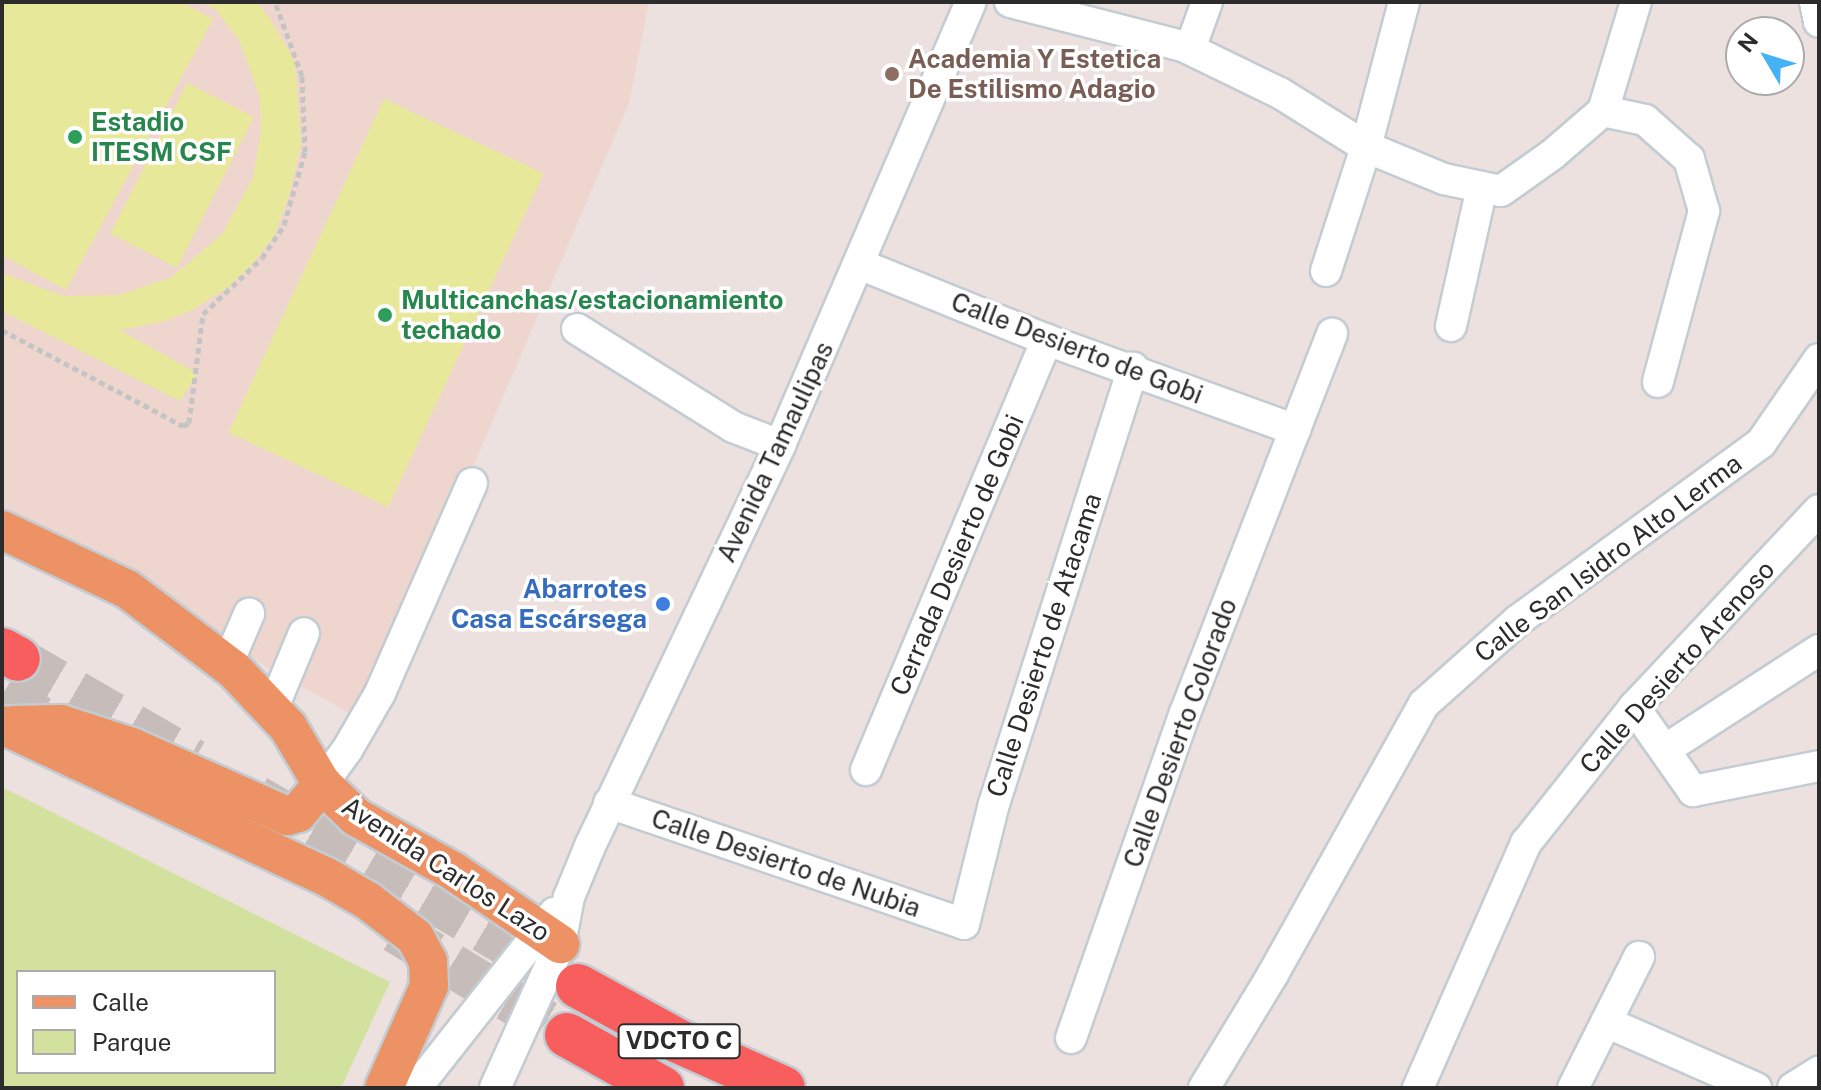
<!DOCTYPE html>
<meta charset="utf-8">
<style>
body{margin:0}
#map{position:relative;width:1821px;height:1090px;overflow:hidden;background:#ede1df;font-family:"Public Sans",sans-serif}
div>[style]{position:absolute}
.education>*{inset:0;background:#eed6cf}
.green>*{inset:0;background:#d2e19d}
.pitch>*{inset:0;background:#e8e89a;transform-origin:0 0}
.highway-tunnel>*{height:44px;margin-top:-22px;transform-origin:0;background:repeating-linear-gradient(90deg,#c6bdbb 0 44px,transparent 0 66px)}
.path>*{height:5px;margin-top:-2.5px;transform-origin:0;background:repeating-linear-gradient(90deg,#c4c4c4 0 6px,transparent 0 10px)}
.roads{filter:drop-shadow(2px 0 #c3ccd2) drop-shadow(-2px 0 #c3ccd2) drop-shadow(0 2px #c3ccd2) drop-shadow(0 -2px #c3ccd2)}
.minor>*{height:30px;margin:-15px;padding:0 15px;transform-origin:15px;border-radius:15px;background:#fff}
.major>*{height:38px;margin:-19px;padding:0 19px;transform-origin:19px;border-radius:19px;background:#ec9264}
.highway>*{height:44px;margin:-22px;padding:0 22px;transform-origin:22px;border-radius:22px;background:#f95e5e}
.dots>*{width:22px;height:22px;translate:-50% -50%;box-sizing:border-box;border:4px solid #fff;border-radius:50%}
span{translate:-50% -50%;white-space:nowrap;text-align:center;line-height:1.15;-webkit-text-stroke:7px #fff;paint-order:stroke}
.shield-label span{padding:2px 6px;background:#fff;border:2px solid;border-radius:6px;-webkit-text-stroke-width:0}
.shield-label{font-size:24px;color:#2c2c2c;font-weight:700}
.education-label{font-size:26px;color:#785e54;font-weight:700}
.left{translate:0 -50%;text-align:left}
.leisure-label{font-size:26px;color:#27864d;font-weight:700}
.street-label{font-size:26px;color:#2c2c2c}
.shop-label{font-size:26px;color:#366cbe;font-weight:700}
.right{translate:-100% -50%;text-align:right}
.frame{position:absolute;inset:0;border:4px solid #2c2c2c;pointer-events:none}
.legend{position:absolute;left:16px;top:970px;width:260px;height:104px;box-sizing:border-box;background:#fff;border:2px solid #ababab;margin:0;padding:10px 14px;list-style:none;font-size:24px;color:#2c2c2c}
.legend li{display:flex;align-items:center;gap:16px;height:40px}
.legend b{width:40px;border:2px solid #ababab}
.north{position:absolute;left:1725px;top:16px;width:80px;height:80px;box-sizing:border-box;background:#fff;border:2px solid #ababab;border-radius:50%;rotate:308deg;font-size:22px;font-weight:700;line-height:32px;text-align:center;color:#2c2c2c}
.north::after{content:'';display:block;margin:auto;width:28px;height:36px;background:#45b2f4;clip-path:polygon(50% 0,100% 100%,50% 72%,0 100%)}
</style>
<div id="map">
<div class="education">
<div style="clip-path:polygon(2px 2px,649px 2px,629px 103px,364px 721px,169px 613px,2px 539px)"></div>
</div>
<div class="green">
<div style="clip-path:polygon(evenodd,2px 787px,390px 982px,341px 1088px,2px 1088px,2px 787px,18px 972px,274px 972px,274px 1072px,18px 1072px,18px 972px)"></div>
</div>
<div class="pitch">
<div style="clip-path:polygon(2px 2px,181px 2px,213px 19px,66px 290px,2px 255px)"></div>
<div style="clip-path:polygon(205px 2px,257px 2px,270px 19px,295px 62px,301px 144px,290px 192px,274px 236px,255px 261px,230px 286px,194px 309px,162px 322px,119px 330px,197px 373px,180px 401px,2px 311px,2px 273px,63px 296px,119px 295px,172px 277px,222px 234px,253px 177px,261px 131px,260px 98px,240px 42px,217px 11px)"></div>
<div style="left:187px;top:83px;width:75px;height:169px;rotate:27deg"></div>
<div style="left:384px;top:99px;width:176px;height:368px;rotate:25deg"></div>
</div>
<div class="highway-tunnel">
<div style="left:18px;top:659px;width:203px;rotate:30.2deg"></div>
<div style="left:2px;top:695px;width:82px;rotate:31deg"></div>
<div style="left:256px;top:797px;width:351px;rotate:30.4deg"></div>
<div style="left:395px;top:931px;width:201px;rotate:31.2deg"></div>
</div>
<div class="path">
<div style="left:2px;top:330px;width:205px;rotate:27.9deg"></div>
<div style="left:183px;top:426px;width:7px;rotate:-27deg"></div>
<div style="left:189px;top:423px;width:110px;rotate:-82.7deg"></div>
<div style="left:203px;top:314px;width:81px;rotate:-43.5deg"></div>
<div style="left:262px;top:258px;width:40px;rotate:-56deg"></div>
<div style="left:284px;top:225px;width:76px;rotate:-74deg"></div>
<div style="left:305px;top:152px;width:76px;rotate:-92.3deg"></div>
<div style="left:302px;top:76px;width:79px;rotate:-110deg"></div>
</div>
<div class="roads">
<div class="minor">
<div style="left:1010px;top:2px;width:179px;rotate:14.3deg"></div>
<div style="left:1183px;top:46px;width:108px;rotate:25.9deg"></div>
<div style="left:1280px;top:93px;width:102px;rotate:32.1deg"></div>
<div style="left:1366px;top:147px;width:84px;rotate:22.3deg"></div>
<div style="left:1444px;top:179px;width:58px;rotate:11.9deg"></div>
<div style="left:1501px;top:191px;width:64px;rotate:-35.4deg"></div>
<div style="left:1553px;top:154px;width:66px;rotate:-40.7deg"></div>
<div style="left:1603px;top:111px;width:43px;rotate:12.1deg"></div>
<div style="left:1645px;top:120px;width:59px;rotate:41.6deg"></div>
<div style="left:1689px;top:159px;width:54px;rotate:73.9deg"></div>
<div style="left:1704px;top:211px;width:177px;rotate:105.1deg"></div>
<div style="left:1815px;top:2px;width:20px;rotate:79deg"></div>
<div style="left:1190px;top:49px;width:50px;rotate:-70.1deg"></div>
<div style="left:1603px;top:111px;width:114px;rotate:-73.2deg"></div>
<div style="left:859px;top:264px;width:203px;rotate:22deg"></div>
<div style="left:1047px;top:340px;width:264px;rotate:19.9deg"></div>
<div style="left:1326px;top:271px;width:130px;rotate:-72.1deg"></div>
<div style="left:1366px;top:147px;width:150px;rotate:-75.3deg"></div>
<div style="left:1451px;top:326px;width:142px;rotate:-77.4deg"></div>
<div style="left:577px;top:329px;width:184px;rotate:32.1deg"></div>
<div style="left:733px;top:427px;width:50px;rotate:21deg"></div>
<div style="left:227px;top:665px;width:56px;rotate:-66.7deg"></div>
<div style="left:1634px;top:707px;width:103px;rotate:54.9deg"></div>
<div style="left:1693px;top:791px;width:128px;rotate:-11.2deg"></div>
<div style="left:272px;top:710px;width:83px;rotate:-67.4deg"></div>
<div style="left:1666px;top:749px;width:182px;rotate:-32.9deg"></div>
<div style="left:866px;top:770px;width:467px;rotate:-67.2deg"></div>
<div style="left:322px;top:784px;width:42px;rotate:-53.7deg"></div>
<div style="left:347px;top:750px;width:66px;rotate:-59.9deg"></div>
<div style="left:380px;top:693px;width:229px;rotate:-66.3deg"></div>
<div style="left:609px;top:803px;width:375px;rotate:18.8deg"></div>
<div style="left:964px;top:924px;width:124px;rotate:-76deg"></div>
<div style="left:994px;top:804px;width:458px;rotate:-72.3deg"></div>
<div style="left:1606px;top:1022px;width:164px;rotate:23.7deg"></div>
<div style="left:1071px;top:1038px;width:344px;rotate:-70.7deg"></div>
<div style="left:1185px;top:713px;width:407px;rotate:-68.8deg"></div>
<div style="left:416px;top:1088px;width:223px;rotate:-51.7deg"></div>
<div style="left:495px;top:1088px;width:158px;rotate:-65.7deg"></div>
<div style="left:560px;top:944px;width:48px;rotate:-79.2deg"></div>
<div style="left:569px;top:897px;width:55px;rotate:-67.6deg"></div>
<div style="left:590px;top:846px;width:444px;rotate:-64.6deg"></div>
<div style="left:780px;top:445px;width:482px;rotate:-66.7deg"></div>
<div style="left:1204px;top:1088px;width:133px;rotate:-58.8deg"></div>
<div style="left:1273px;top:974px;width:309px;rotate:-60.8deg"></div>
<div style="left:1424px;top:704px;width:125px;rotate:-41.7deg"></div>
<div style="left:1517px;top:621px;width:302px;rotate:-36.1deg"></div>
<div style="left:1761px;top:443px;width:102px;rotate:-55.4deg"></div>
<div style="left:1418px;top:1088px;width:268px;rotate:-66.2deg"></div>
<div style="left:1526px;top:843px;width:174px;rotate:-51.5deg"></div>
<div style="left:1634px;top:707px;width:270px;rotate:-46.8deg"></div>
<div style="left:1573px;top:1088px;width:147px;rotate:-63.3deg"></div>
<div style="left:1793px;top:1088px;width:31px;rotate:-32deg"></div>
</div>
<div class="major">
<div style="left:2px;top:530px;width:138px;rotate:25.3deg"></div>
<div style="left:127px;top:589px;width:134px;rotate:37.1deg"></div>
<div style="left:234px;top:670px;width:79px;rotate:46.5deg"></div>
<div style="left:288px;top:727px;width:66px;rotate:59.2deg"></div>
<div style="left:322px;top:784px;width:47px;rotate:44.1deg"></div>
<div style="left:356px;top:817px;width:111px;rotate:29.1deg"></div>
<div style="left:453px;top:871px;width:130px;rotate:34.3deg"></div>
<div style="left:2px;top:725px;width:357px;rotate:25.1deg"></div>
<div style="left:325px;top:876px;width:50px;rotate:30.2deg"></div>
<div style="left:368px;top:901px;width:59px;rotate:37.5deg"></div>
<div style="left:415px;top:937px;width:27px;rotate:62deg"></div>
<div style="left:428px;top:961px;width:25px;rotate:88deg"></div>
<div style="left:429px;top:986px;width:111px;rotate:113.8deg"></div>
<div style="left:13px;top:725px;width:48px;rotate:-1.2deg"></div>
<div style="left:61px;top:724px;width:75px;rotate:17.9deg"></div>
<div style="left:132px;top:747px;width:170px;rotate:24deg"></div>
<div style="left:287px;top:816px;width:11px;rotate:-15deg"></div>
<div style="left:298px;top:813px;width:38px;rotate:-50deg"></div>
</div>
<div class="highway">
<div style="left:2px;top:650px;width:18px;rotate:29deg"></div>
<div style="left:578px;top:986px;width:114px;rotate:28.8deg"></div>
<div style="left:678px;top:1041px;width:115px;rotate:24.1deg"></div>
<div style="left:567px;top:1035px;width:109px;rotate:29.2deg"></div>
</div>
</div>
<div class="dots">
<div style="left:892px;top:74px;background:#8d6e63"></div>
<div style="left:75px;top:137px;background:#2e9e5b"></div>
<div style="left:385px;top:315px;background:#2e9e5b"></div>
<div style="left:663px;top:604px;background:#3f7fe0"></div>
</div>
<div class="shield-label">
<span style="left:679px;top:1041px">VDCTO C</span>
</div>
<div class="education-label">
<span class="left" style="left:908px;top:74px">Academia Y Estetica<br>De Estilismo Adagio</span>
</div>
<div class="leisure-label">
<span class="left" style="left:91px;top:137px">Estadio<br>ITESM CSF</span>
<span class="left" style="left:401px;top:315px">Multicanchas/estacionamiento<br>techado</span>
</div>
<div class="street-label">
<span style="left:1077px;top:348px;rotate:21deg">Calle Desierto de Gobi</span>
<span style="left:775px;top:452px;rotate:-65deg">Avenida Tamaulipas</span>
<span style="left:957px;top:555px;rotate:-67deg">Cerrada Desierto de Gobi</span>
<span style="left:1608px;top:558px;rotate:-37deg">Calle San Isidro Alto Lerma</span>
<span style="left:1044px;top:645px;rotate:-72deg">Calle Desierto de Atacama</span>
<span style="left:1677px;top:667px;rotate:-48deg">Calle Desierto Arenoso</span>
<span style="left:1180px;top:733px;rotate:-70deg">Calle Desierto Colorado</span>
<span style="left:786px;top:863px;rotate:19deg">Calle Desierto de Nubia</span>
<span style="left:446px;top:869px;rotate:33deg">Avenida Carlos Lazo</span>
</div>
<div class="shop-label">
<span class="right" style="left:647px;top:604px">Abarrotes<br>Casa Escársega</span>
</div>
<div class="frame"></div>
<ul class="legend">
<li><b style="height:10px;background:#ec9264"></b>Calle</li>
<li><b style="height:22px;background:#d2e19d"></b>Parque</li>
</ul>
<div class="north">N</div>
</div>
